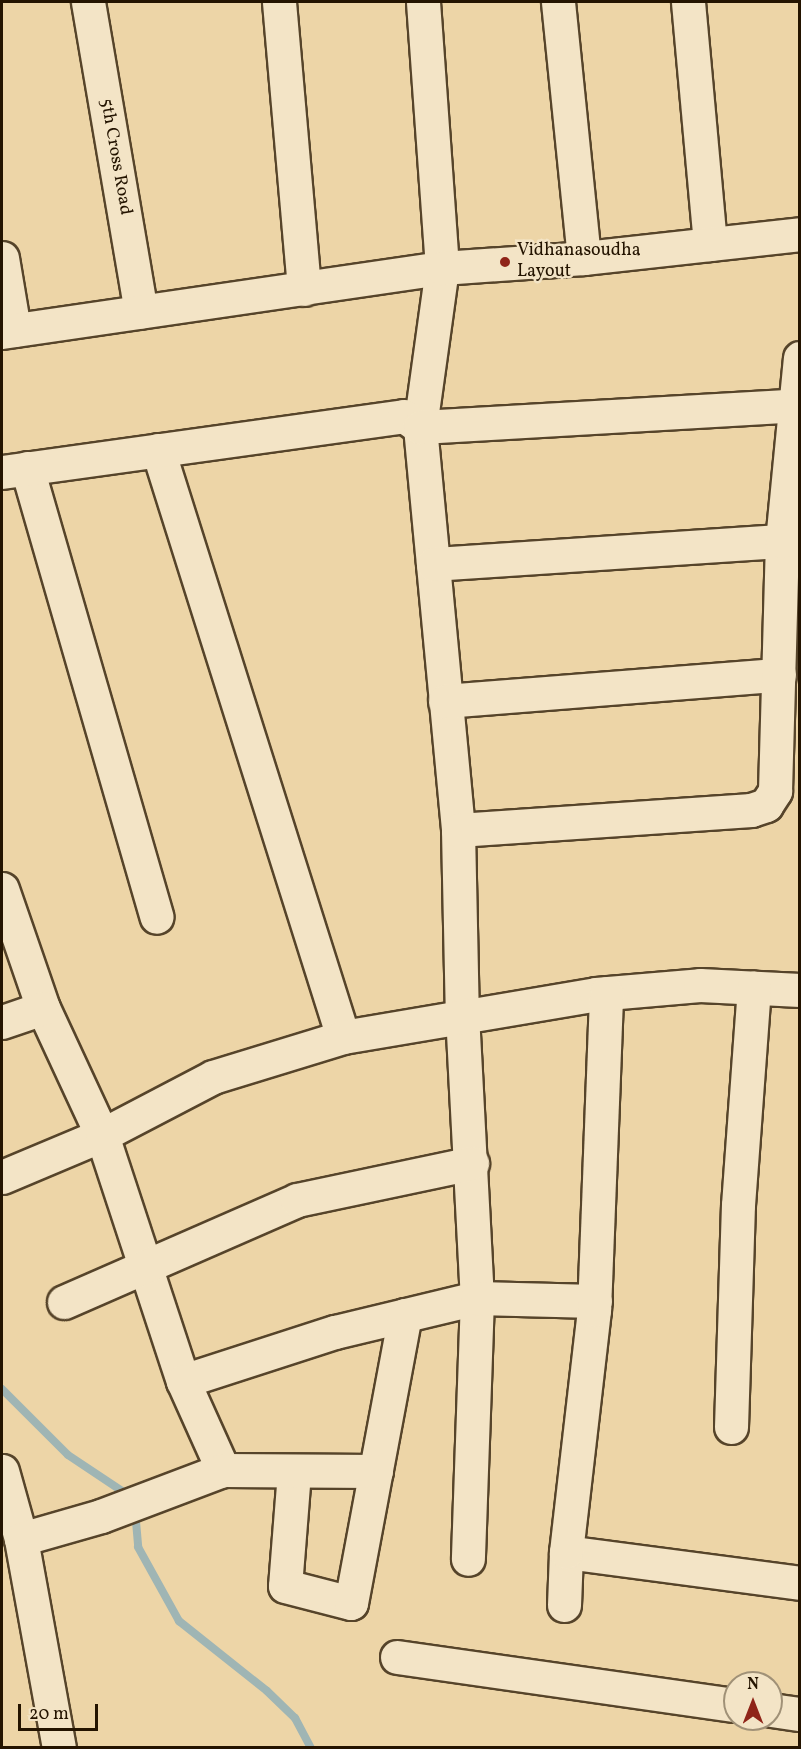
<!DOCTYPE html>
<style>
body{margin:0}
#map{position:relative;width:801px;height:1749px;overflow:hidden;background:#edd5a7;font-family:Vollkorn,serif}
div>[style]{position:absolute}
.stream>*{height:8px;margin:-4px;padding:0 4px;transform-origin:4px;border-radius:4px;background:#9fb5b4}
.roads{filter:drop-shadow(2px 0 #56442a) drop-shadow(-2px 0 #56442a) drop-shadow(0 2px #56442a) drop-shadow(0 -2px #56442a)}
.minor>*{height:33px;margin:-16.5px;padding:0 16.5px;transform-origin:16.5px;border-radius:16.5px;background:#f3e4c6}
.dots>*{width:16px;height:16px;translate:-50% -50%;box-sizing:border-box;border:3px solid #f3e4c6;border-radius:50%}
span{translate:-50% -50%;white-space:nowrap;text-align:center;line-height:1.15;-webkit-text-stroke:5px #f3e4c6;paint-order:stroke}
.street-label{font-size:18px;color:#241400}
.poi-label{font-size:18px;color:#241400}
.left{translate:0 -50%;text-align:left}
.frame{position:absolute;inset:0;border:3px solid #241400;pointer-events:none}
.north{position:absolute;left:723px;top:1671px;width:60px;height:60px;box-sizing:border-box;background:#f3e4c6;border:2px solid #a09177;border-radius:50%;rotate:0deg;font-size:16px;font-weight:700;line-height:24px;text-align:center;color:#241400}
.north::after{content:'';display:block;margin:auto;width:21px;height:27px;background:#8f2418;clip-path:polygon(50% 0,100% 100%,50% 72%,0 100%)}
.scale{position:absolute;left:18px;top:1704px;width:80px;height:27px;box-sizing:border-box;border:3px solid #241400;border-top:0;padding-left:8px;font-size:18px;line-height:21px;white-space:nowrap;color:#241400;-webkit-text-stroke:4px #f3e4c6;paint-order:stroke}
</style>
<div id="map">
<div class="stream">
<div style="left:2px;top:1389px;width:93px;rotate:45deg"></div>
<div style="left:68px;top:1455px;width:76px;rotate:33.7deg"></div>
<div style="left:135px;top:1510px;width:37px;rotate:85deg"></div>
<div style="left:138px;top:1547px;width:85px;rotate:61deg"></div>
<div style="left:179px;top:1621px;width:112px;rotate:38.5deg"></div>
<div style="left:267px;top:1691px;width:39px;rotate:44deg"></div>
<div style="left:295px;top:1718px;width:34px;rotate:62deg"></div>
</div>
<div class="roads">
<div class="minor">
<div style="left:88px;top:2px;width:314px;rotate:80.3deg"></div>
<div style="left:279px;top:2px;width:288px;rotate:85deg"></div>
<div style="left:423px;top:2px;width:267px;rotate:85.9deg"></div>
<div style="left:442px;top:268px;width:161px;rotate:97.9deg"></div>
<div style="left:420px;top:427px;width:405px;rotate:84.6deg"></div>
<div style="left:458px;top:830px;width:184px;rotate:88.8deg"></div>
<div style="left:462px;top:1014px;width:284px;rotate:87deg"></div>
<div style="left:477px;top:1298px;width:261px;rotate:92deg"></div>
<div style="left:558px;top:2px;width:257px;rotate:84.2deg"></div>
<div style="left:688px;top:2px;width:243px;rotate:84.8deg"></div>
<div style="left:2px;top:258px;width:73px;rotate:80.5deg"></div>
<div style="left:2px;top:332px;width:445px;rotate:-8.3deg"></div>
<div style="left:442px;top:268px;width:142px;rotate:-4deg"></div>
<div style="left:584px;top:258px;width:217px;rotate:-6.3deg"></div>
<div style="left:158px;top:450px;width:615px;rotate:72.51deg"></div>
<div style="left:27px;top:468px;width:467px;rotate:73.9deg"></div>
<div style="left:2px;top:472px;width:406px;rotate:-7.9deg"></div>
<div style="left:404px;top:416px;width:19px;rotate:35deg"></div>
<div style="left:420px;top:427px;width:381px;rotate:-3.3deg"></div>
<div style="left:433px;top:564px;width:350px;rotate:-3.8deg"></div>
<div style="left:445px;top:701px;width:335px;rotate:-4.5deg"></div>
<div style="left:458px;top:830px;width:294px;rotate:-3.9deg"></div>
<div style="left:751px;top:810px;width:16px;rotate:-18deg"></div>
<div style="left:766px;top:805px;width:17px;rotate:-57deg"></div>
<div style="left:775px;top:791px;width:250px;rotate:-88.4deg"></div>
<div style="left:782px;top:541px;width:184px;rotate:-84.4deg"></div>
<div style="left:2px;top:889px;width:126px;rotate:71deg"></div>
<div style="left:43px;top:1008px;width:140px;rotate:65.1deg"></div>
<div style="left:102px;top:1135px;width:259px;rotate:71.8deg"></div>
<div style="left:183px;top:1381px;width:160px;rotate:-17.9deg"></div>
<div style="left:335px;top:1332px;width:146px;rotate:-13.5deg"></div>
<div style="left:477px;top:1298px;width:118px;rotate:1.5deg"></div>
<div style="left:2px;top:1022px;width:43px;rotate:-18.9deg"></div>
<div style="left:2px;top:1177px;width:108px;rotate:-22.8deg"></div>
<div style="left:102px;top:1135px;width:125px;rotate:-27.6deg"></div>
<div style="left:213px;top:1077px;width:136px;rotate:-17.1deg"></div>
<div style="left:343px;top:1037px;width:257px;rotate:-9.6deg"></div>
<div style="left:596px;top:994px;width:104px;rotate:-4.9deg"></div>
<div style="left:700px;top:985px;width:100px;rotate:2.9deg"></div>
<div style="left:64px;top:1302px;width:254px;rotate:-23.6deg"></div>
<div style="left:297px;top:1200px;width:179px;rotate:-11.9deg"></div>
<div style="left:183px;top:1381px;width:98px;rotate:65.8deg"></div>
<div style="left:731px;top:1427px;width:222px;rotate:-88.2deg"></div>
<div style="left:738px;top:1205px;width:218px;rotate:-85.8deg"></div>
<div style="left:2px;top:1471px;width:71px;rotate:74.4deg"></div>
<div style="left:21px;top:1539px;width:212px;rotate:79.7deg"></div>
<div style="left:294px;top:1472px;width:114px;rotate:94.5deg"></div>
<div style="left:285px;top:1586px;width:68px;rotate:14.4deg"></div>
<div style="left:351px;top:1603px;width:293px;rotate:-79.4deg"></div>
<div style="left:21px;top:1539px;width:83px;rotate:-16deg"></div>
<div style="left:101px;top:1516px;width:130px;rotate:-20.7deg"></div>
<div style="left:223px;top:1470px;width:153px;rotate:0.4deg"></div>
<div style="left:566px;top:1552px;width:236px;rotate:7.5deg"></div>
<div style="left:564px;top:1605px;width:53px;rotate:-87.8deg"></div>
<div style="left:566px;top:1552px;width:244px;rotate:-83.4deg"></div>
<div style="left:594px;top:1310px;width:317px;rotate:-87.8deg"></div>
<div style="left:397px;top:1657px;width:341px;rotate:8.1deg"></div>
<div style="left:771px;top:1710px;width:29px;rotate:8deg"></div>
</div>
</div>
<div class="dots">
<div style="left:505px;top:262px;background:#8f2418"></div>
</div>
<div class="street-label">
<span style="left:115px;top:157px;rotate:80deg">5th Cross Road</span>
</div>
<div class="poi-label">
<span class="left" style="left:517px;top:262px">Vidhanasoudha<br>Layout</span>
</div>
<div class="frame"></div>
<div class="north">N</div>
<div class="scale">20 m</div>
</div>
